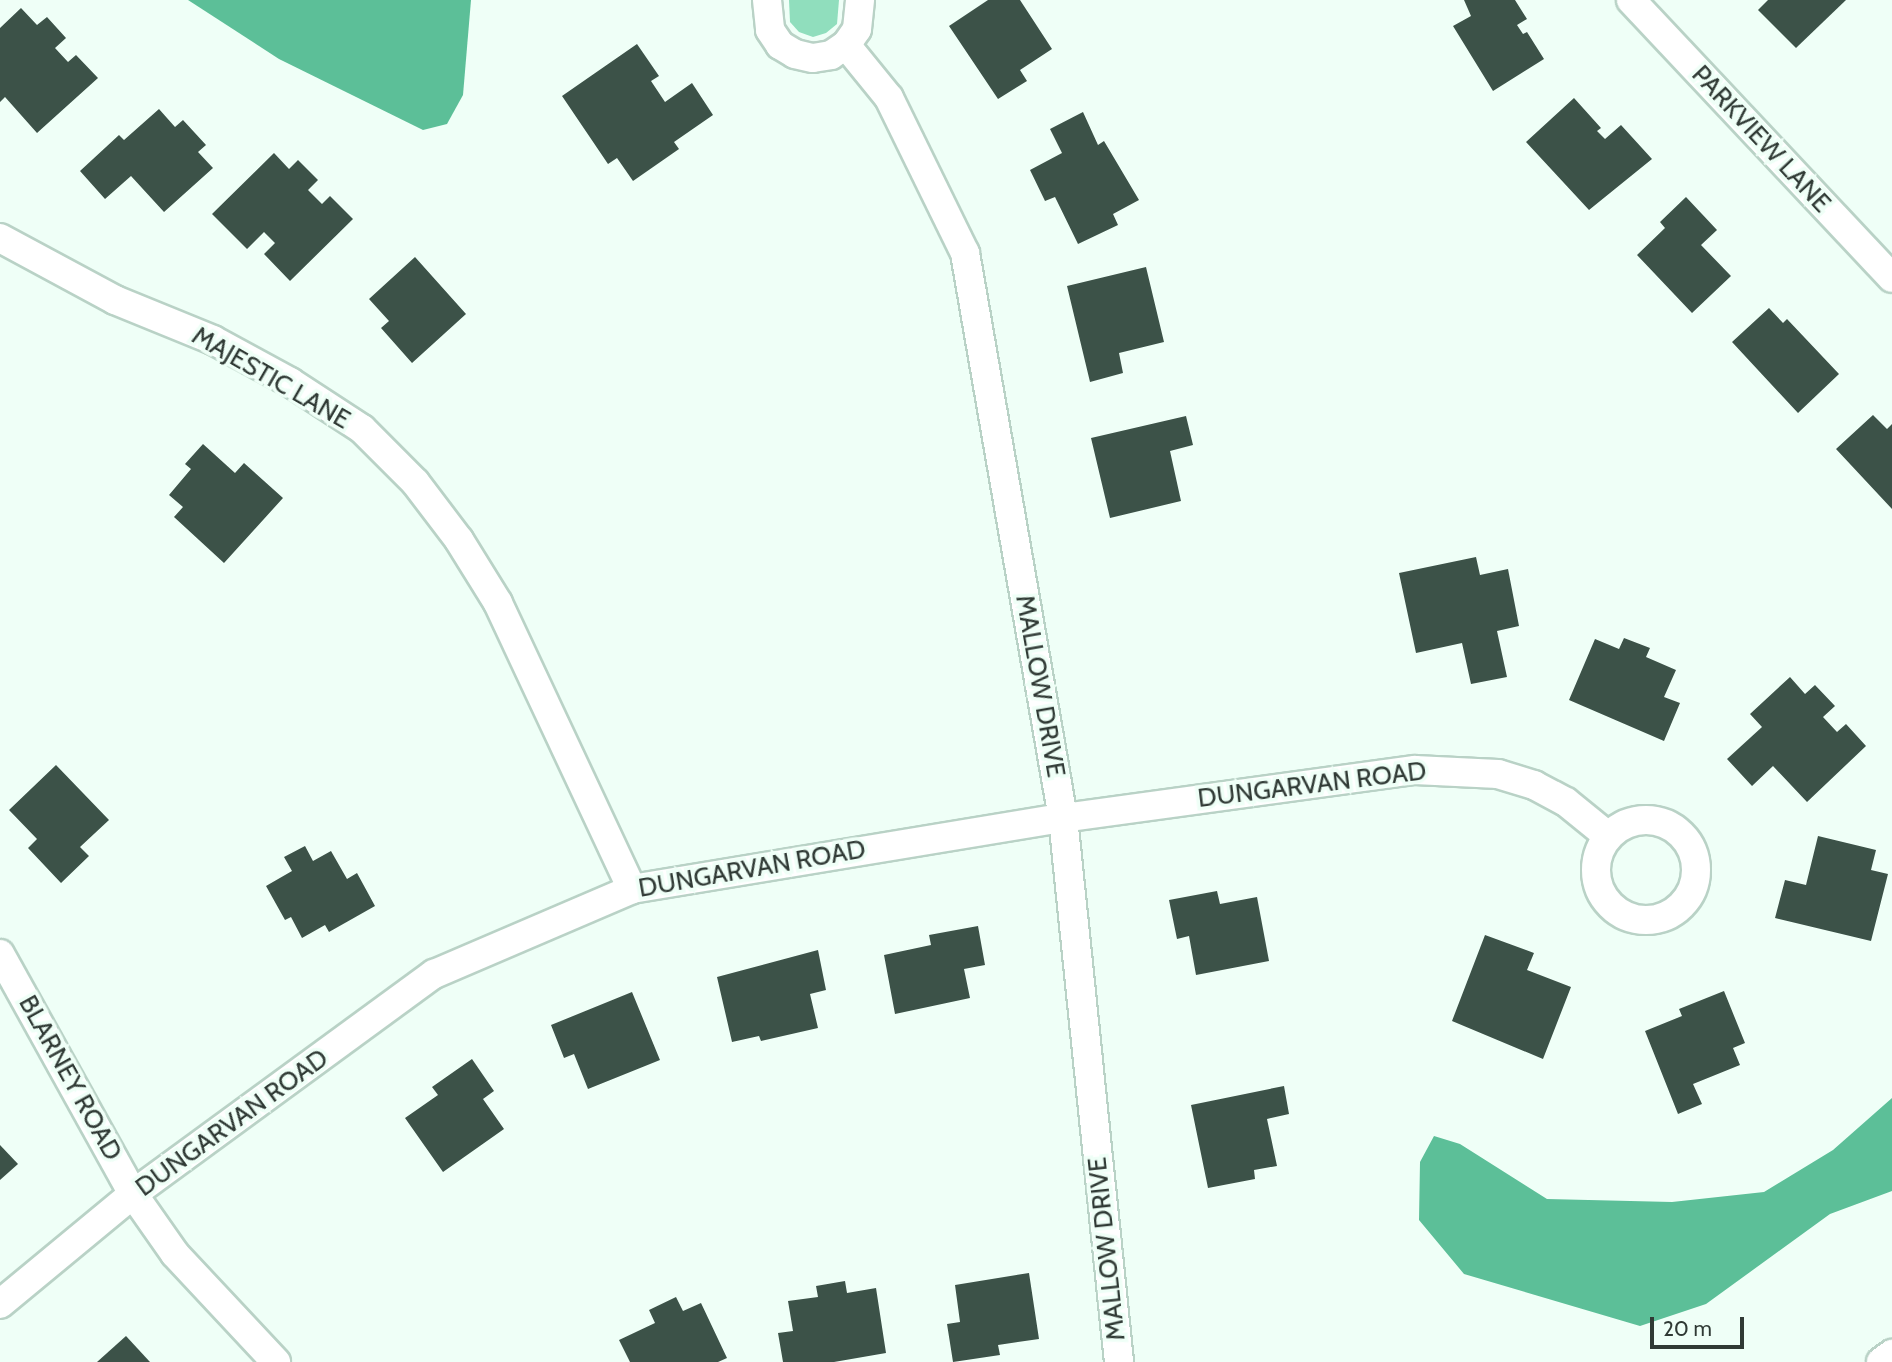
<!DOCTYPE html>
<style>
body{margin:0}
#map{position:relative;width:1892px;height:1362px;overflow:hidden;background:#effff7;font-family:Cabin,sans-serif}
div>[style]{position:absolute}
.green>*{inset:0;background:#90debd}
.water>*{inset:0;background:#5cbf98}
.building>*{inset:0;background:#3c5248}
.roads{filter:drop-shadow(2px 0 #b9d2c6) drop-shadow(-2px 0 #b9d2c6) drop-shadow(0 2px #b9d2c6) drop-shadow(0 -2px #b9d2c6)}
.minor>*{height:28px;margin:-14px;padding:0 14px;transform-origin:14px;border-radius:14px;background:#fff}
.minor>.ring{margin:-14px;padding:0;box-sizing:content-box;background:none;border:28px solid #fff;border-radius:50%}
span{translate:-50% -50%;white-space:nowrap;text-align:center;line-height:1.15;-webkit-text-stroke:7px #effff7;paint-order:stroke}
.street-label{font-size:26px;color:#303a35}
.scale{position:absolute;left:1650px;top:1317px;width:94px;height:32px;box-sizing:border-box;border:4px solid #303a35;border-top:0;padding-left:9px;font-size:21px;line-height:24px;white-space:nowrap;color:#303a35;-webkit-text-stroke:5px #effff7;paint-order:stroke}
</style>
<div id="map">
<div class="green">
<div style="clip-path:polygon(789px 0,839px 0,837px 24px,826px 33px,813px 37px,799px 32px,790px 22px)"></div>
</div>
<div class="water">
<div style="clip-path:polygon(188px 0,471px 0,463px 95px,447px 124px,423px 130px,279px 59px)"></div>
<div style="clip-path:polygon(1892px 1098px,1892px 1191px,1830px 1214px,1706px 1304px,1640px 1326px,1464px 1274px,1419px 1220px,1420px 1162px,1434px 1136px,1460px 1144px,1547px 1199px,1672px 1202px,1764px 1192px,1833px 1150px)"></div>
</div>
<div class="building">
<div style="clip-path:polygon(988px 0,1020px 0,1052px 49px,1020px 70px,1027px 81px,998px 99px,949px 26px)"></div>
<div style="clip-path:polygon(1515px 0,1527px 19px,1517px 25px,1523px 34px,1527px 32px,1544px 59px,1493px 91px,1453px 26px,1471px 16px,1464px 0)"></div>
<div style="clip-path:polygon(1768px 0,1846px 0,1796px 48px,1758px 10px)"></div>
<div style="clip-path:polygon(21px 8px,37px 25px,47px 17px,66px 38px,55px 48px,68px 62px,76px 55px,98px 78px,37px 133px,5px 97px,0 102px,0 28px)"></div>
<div style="clip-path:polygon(637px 44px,659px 76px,651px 81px,665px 102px,692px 83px,713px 115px,674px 142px,679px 149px,633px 181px,617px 158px,608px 164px,562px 96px)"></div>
<div style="clip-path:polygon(1574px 98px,1601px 128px,1597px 131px,1605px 139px,1621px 125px,1652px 159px,1589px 210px,1526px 142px)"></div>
<div style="clip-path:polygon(159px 109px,175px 127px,183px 120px,206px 145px,198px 152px,213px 168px,164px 212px,131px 176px,105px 199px,80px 171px,119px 135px,124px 140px)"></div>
<div style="clip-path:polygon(1083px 112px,1098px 145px,1104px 141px,1139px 200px,1113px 214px,1118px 225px,1078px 244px,1055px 197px,1045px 201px,1030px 170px,1062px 153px,1050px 129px)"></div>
<div style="clip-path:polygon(274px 153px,289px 169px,298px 160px,318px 180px,308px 190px,322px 204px,330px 196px,353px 219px,290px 281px,264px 254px,275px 243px,264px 232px,247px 249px,212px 214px)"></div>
<div style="clip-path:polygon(1686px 197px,1717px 230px,1701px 245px,1731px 276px,1692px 313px,1637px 255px,1665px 228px,1660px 222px)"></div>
<div style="clip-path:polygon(415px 257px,466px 314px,412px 363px,381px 328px,389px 321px,369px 299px)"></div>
<div style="clip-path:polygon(1146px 267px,1164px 342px,1119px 353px,1123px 373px,1090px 382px,1067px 286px)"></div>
<div style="clip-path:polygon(1769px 308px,1783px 323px,1787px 319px,1839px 374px,1798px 413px,1732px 342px)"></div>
<div style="clip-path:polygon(1873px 415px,1887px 429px,1892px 424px,1892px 509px,1836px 449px)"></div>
<div style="clip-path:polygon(1186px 416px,1193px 445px,1170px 451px,1181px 501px,1110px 518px,1091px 438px)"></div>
<div style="clip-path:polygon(203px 444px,235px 473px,244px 463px,283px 498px,224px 563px,174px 517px,183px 507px,169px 495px,191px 469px,185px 464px)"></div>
<div style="clip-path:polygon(1476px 557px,1480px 575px,1508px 569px,1519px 626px,1497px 631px,1507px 677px,1471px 684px,1462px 643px,1416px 653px,1399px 573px)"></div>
<div style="clip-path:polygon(1624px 638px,1650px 648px,1646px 657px,1676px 670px,1664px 697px,1680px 703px,1664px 741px,1569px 700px,1595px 639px,1619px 649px)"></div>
<div style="clip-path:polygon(1790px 677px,1805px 694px,1815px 685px,1835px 706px,1823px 717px,1837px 732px,1846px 724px,1866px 746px,1807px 802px,1773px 766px,1752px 786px,1727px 759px,1762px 727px,1750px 714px)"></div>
<div style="clip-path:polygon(56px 765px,109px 820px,80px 847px,89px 856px,61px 883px,28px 848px,37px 839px,9px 810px)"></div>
<div style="clip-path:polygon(1818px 836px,1876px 850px,1871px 870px,1888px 874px,1871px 941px,1775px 918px,1785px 880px,1806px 885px)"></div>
<div style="clip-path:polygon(305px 846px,313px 861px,331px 851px,347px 879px,357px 873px,375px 906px,329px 932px,325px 925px,302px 938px,291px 917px,285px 920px,266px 886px,292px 871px,284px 857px)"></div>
<div style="clip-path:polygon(1217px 891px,1220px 904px,1257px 897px,1269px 961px,1196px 975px,1189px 936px,1177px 939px,1169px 900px)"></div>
<div style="clip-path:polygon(978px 926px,985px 965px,964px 969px,970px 998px,895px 1014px,884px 955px,931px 945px,929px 935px)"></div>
<div style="clip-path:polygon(1485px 935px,1534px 953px,1527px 970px,1571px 987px,1543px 1059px,1452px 1021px)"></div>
<div style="clip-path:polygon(818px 950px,826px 990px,810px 994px,818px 1028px,761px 1041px,759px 1036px,732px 1042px,717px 977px)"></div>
<div style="clip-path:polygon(1724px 991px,1745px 1043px,1733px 1048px,1740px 1065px,1693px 1084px,1702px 1104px,1678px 1114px,1645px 1031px,1682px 1016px,1679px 1009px)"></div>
<div style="clip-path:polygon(632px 992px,660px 1060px,588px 1089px,574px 1054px,564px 1058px,551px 1025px)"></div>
<div style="clip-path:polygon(472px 1059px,494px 1091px,483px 1099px,504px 1129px,443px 1172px,405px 1118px,438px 1095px,432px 1087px)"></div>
<div style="clip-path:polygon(1284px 1086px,1289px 1114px,1267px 1119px,1277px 1166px,1254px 1170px,1255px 1179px,1208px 1188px,1191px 1105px)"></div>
<div style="clip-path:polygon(0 1145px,18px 1164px,0 1180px)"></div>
<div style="clip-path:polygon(1029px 1273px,1039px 1339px,998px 1345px,1000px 1355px,953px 1362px,947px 1324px,960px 1322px,955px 1285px)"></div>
<div style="clip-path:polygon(845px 1281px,847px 1293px,876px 1288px,886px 1353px,834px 1362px,783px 1362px,778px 1333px,793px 1331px,788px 1301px,818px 1297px,816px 1286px)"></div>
<div style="clip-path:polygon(676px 1297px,683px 1311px,701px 1303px,727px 1358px,718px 1362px,630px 1362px,619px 1340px,655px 1323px,649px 1310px)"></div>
<div style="clip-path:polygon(126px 1336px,150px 1362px,97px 1362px)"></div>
</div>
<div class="roads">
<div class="minor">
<div style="left:767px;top:0;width:30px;rotate:84deg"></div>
<div style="left:770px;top:30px;width:18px;rotate:56deg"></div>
<div style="left:780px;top:45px;width:17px;rotate:31deg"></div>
<div style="left:795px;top:54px;width:18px;rotate:13deg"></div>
<div style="left:813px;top:58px;width:18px;rotate:-9deg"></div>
<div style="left:831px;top:55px;width:18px;rotate:-34deg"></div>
<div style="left:846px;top:45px;width:19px;rotate:-55deg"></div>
<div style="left:857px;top:29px;width:29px;rotate:-84deg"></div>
<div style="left:1631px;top:0;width:381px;rotate:46.8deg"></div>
<div style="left:846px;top:45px;width:68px;rotate:50.9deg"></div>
<div style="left:889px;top:98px;width:173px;rotate:63.9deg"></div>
<div style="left:965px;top:253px;width:573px;rotate:80.16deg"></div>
<div style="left:1063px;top:818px;width:547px;rotate:84.12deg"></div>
<div style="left:0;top:238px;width:131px;rotate:28.3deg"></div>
<div style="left:115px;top:300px;width:106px;rotate:22.2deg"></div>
<div style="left:213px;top:340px;width:88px;rotate:28.6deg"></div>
<div style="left:290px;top:382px;width:86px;rotate:33.1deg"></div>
<div style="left:362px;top:429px;width:75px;rotate:45deg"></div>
<div style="left:415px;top:482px;width:73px;rotate:52.8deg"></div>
<div style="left:459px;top:540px;width:74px;rotate:58.2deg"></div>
<div style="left:498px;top:603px;width:316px;rotate:64.9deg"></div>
<div class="ring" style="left:1596px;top:820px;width:72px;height:72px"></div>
<div style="left:0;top:954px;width:274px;rotate:61deg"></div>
<div style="left:133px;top:1194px;width:73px;rotate:55deg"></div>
<div style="left:175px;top:1254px;width:148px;rotate:46.9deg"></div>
<div style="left:0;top:1304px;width:173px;rotate:-39.6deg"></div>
<div style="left:133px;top:1194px;width:373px;rotate:-36.2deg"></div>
<div style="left:434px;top:974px;width:215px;rotate:-23.2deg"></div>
<div style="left:632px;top:889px;width:437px;rotate:-9.4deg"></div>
<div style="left:1063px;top:818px;width:355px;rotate:-7.8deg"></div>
<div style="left:1415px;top:770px;width:83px;rotate:2.8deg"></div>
<div style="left:1498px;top:774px;width:38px;rotate:17deg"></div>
<div style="left:1534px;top:785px;width:36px;rotate:28deg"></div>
<div style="left:1566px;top:802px;width:54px;rotate:39deg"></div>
<div style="left:1881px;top:1362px;width:14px;rotate:-36deg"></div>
</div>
</div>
<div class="street-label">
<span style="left:1761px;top:139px;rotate:47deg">PARKVIEW LANE</span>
<span style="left:271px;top:378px;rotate:30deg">MAJESTIC LANE</span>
<span style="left:1040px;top:686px;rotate:80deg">MALLOW DRIVE</span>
<span style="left:1312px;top:785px;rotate:-7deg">DUNGARVAN ROAD</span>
<span style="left:752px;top:869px;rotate:-10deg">DUNGARVAN ROAD</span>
<span style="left:70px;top:1078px;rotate:61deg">BLARNEY ROAD</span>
<span style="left:232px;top:1123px;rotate:-36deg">DUNGARVAN ROAD</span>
<span style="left:1107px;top:1249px;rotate:-96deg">MALLOW DRIVE</span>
</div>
<div class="scale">20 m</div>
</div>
